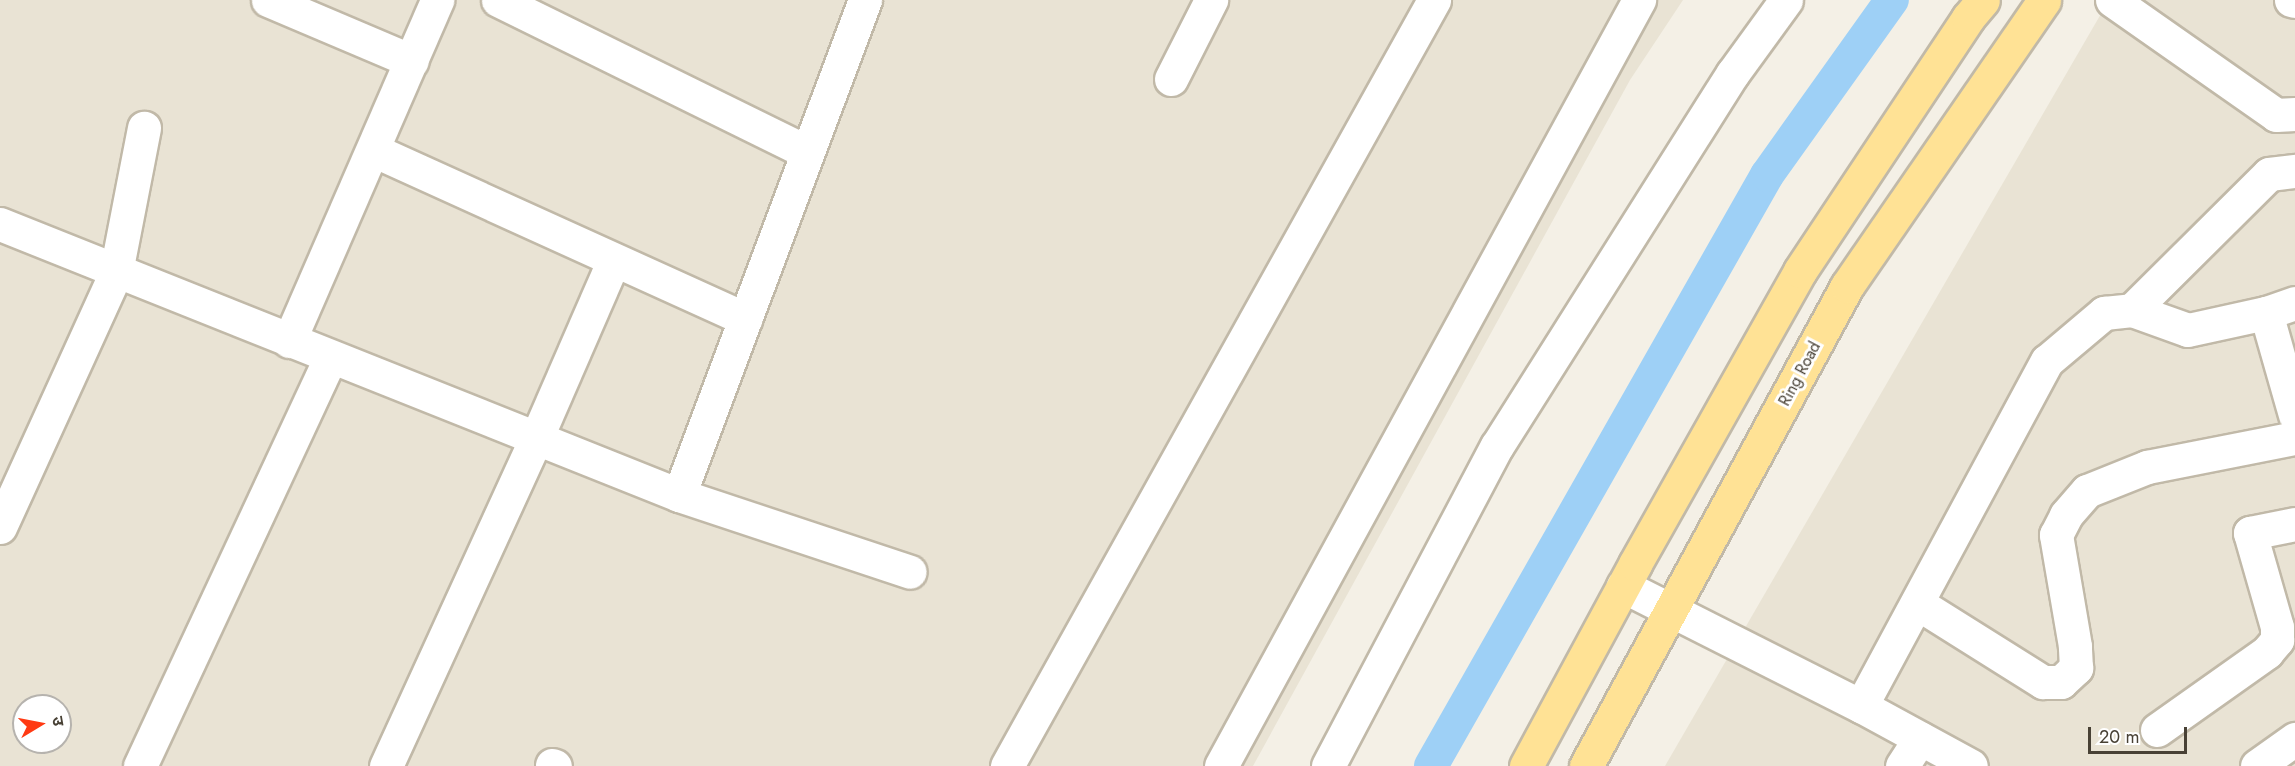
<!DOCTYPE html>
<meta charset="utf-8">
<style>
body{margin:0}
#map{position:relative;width:2295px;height:766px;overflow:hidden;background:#f4f0e6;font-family:Jost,"Noto Sans Devanagari",sans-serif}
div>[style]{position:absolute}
.residential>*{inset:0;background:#e9e3d4}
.canal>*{height:34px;margin:-17px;padding:0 17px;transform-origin:17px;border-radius:17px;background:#9ed0f6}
.roads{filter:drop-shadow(2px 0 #c1b9a8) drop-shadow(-2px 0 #c1b9a8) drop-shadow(0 2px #c1b9a8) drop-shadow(0 -2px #c1b9a8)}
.minor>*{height:33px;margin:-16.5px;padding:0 16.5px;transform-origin:16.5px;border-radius:16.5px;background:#fff}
.major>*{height:33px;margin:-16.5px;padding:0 16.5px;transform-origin:16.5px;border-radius:16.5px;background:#ffe295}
span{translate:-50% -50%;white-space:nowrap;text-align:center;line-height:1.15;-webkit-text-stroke:6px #fff;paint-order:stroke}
.street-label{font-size:16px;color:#484135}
.north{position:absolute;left:12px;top:694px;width:60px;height:60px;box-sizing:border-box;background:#fff;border:2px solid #b6b3ae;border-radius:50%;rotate:80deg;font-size:16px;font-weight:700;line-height:24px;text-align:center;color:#484135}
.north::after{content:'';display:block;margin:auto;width:21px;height:27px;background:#ff3a13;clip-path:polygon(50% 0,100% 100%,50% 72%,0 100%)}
.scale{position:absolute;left:2088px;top:727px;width:99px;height:27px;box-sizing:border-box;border:3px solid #484135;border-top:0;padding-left:8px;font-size:18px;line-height:21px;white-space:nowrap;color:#484135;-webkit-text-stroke:4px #fff;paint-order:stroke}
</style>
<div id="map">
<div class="residential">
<div style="clip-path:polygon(evenodd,0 0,1683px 0,1630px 80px,1253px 766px,0 766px,0 0,24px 706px,60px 706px,60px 742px,24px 742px,24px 706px)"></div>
<div style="clip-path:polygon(2109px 0,2295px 0,2295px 766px,1665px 766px)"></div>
</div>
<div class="canal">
<div style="left:1431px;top:766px;width:680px;rotate:-60.38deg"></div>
<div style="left:1767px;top:175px;width:215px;rotate:-54.5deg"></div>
</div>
<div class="roads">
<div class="minor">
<div style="left:268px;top:0;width:156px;rotate:23deg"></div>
<div style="left:498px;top:0;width:344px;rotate:26.2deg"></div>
<div style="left:2112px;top:0;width:200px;rotate:35deg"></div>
<div style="left:2276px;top:115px;width:19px;rotate:-3deg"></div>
<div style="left:2291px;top:0;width:4px;rotate:14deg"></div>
<div style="left:1171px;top:79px;width:89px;rotate:-63.1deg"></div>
<div style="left:373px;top:150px;width:409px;rotate:24.4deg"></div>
<div style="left:0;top:224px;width:731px;rotate:21.76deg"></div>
<div style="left:679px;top:495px;width:243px;rotate:18.4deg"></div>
<div style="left:2132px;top:310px;width:193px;rotate:-44.8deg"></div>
<div style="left:2269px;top:174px;width:26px;rotate:-7deg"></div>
<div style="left:2266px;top:313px;width:106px;rotate:74.1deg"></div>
<div style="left:289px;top:341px;width:372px;rotate:-66.5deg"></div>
<div style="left:679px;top:495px;width:529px;rotate:-69.41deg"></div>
<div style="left:0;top:527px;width:280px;rotate:-65.5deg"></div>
<div style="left:116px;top:272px;width:147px;rotate:-79deg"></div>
<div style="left:1623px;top:586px;width:267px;rotate:26.8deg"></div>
<div style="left:1861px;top:706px;width:125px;rotate:28.6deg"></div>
<div style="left:1917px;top:603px;width:149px;rotate:32.1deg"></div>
<div style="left:2043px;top:682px;width:18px"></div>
<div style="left:2061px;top:682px;width:21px;rotate:-43deg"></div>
<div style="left:2076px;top:668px;width:22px;rotate:-93deg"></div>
<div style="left:2075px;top:646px;width:113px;rotate:-99.7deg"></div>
<div style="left:2056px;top:535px;width:22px;rotate:-63deg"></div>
<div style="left:2066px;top:515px;width:32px;rotate:-49deg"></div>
<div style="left:2087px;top:491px;width:65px;rotate:-21.8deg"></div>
<div style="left:2147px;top:467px;width:151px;rotate:-11.1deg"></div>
<div style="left:1861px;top:706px;width:392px;rotate:-61.7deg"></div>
<div style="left:2047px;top:361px;width:75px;rotate:-40.1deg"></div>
<div style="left:2104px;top:313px;width:28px;rotate:-6deg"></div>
<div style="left:2132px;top:310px;width:59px;rotate:19.7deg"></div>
<div style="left:2188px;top:330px;width:80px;rotate:-12.3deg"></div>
<div style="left:2266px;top:313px;width:31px;rotate:-19deg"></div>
<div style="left:2157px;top:730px;width:135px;rotate:-35.3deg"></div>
<div style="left:2267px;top:652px;width:16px;rotate:-50deg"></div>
<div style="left:2277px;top:640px;width:13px;rotate:-90deg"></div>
<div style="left:2277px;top:627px;width:98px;rotate:-106deg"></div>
<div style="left:2250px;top:533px;width:46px;rotate:-11.3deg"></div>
<div style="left:552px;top:765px;width:3px;rotate:18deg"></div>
<div style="left:140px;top:766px;width:451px;rotate:-65deg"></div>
<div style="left:386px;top:766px;width:360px;rotate:-65.4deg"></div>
<div style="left:536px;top:439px;width:195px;rotate:-66.5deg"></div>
<div style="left:1007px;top:766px;width:877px;rotate:-60.86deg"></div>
<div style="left:1221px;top:766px;width:873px;rotate:-61.38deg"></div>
<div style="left:1328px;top:766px;width:362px;rotate:-62.2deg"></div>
<div style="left:1497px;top:446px;width:441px;rotate:-57.7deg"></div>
<div style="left:1733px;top:73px;width:90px;rotate:-54deg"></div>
<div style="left:1902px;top:766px;width:33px;rotate:-57deg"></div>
<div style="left:2257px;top:766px;width:47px;rotate:-35.4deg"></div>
</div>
<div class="major">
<div style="left:1526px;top:766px;width:230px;rotate:-61.6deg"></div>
<div style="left:1635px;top:564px;width:336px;rotate:-60.6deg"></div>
<div style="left:1800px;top:271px;width:304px;rotate:-56.4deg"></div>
<div style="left:1968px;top:18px;width:23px;rotate:-50deg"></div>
<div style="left:1586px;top:766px;width:546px;rotate:-61.46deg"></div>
<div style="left:1847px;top:286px;width:347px;rotate:-55.4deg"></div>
</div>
</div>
<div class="street-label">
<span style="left:1800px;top:374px;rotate:-62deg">Ring Road</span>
</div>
<div class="north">उ</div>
<div class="scale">20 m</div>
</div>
